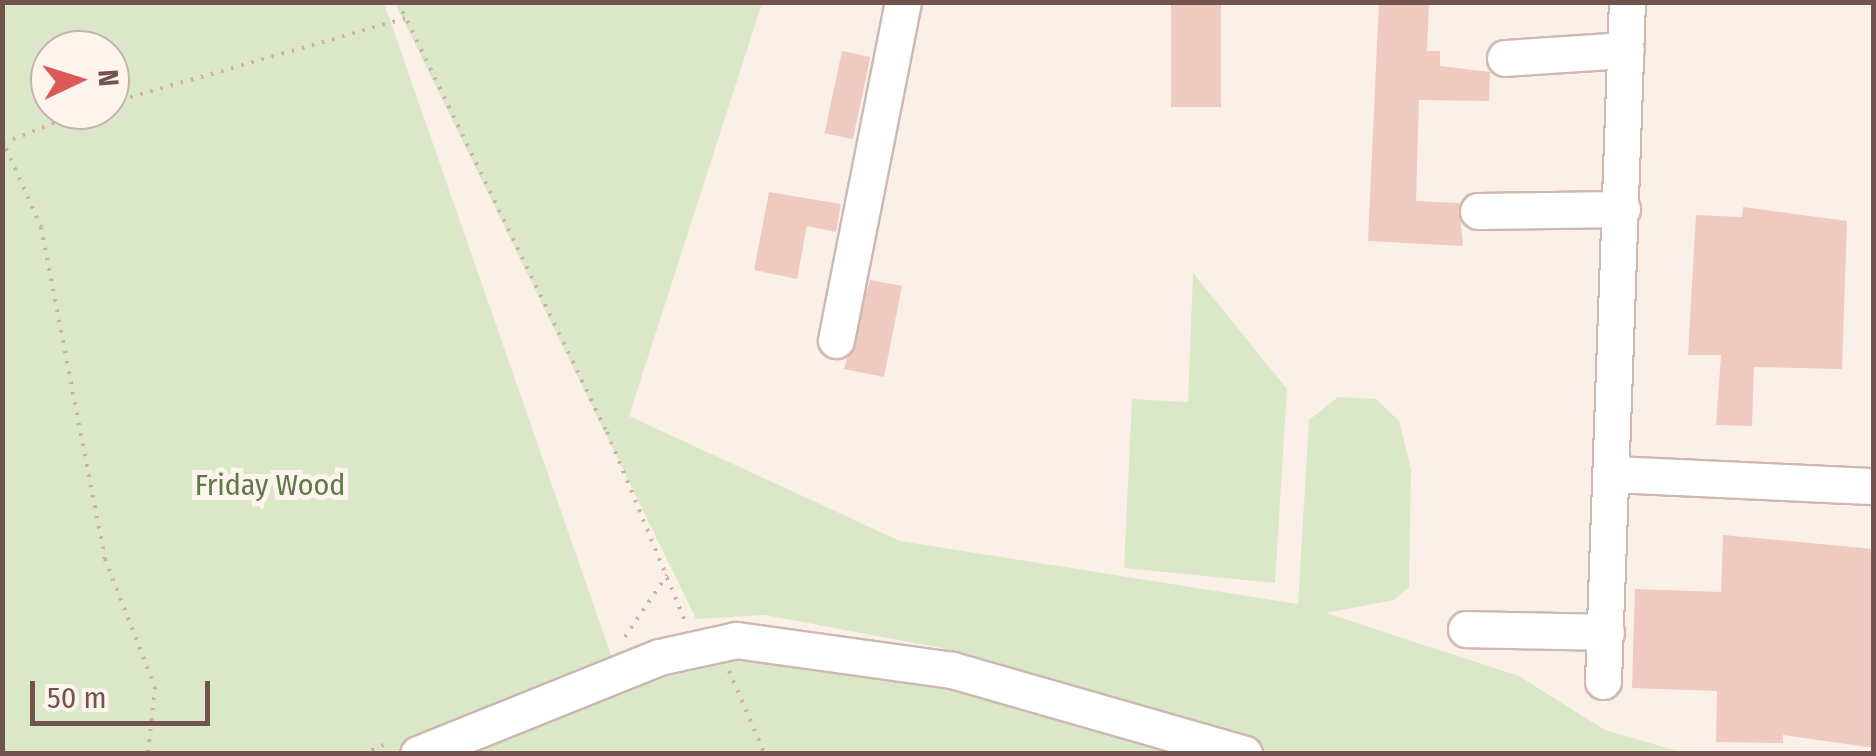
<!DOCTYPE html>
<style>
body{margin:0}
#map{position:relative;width:1876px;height:756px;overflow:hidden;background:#fbf0e8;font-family:"Fira Sans Condensed",sans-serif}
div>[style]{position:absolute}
.green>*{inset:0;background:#dbe8c7}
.building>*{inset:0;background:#efcac1;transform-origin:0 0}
.path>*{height:4px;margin-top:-2px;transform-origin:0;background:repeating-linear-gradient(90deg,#d4ada4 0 2.5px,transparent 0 10.5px)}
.roads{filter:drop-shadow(2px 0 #ceb8b1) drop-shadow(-2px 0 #ceb8b1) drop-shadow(0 2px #ceb8b1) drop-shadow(0 -2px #ceb8b1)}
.minor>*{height:35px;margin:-17.5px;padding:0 17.5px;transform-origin:17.5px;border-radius:17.5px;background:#fff}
span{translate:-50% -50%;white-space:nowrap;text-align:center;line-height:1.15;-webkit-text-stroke:10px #fef4ee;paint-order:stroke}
.park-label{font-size:30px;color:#5e7846}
.frame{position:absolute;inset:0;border:5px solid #73534d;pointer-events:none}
.north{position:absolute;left:30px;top:30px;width:100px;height:100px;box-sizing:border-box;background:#fef4ee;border:2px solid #c6b4ae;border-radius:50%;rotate:86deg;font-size:28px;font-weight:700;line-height:40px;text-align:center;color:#73534d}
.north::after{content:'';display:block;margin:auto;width:35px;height:45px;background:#dc5955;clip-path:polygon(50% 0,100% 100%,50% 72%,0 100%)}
.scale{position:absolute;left:30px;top:681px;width:180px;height:45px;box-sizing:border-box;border:5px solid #73534d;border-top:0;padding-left:12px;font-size:30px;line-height:35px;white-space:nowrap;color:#73534d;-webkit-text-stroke:8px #fef4ee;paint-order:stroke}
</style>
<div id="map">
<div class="green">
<div style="clip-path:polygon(evenodd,2px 3px,384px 3px,617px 672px,418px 753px,3px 753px,2px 3px,50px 50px,110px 50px,110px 110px,50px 110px,50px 50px)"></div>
<div style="clip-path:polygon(395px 3px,762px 3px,629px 416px,900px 541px,1298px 604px,1309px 420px,1338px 397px,1376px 399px,1399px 421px,1411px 469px,1409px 587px,1394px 600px,1326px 613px,1519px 676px,1605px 730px,1684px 753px,1255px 753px,941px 648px,765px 615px,696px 619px)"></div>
<div style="clip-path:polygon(1193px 273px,1287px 389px,1275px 583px,1124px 568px,1132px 399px,1188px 402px)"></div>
<div style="clip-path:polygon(767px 653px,967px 685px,1206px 754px,457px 754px,677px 671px)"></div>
</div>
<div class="building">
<div style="left:1171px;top:2px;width:50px;height:105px"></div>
<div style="clip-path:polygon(1379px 2px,1429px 2px,1427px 51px,1440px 51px,1440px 66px,1490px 72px,1489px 101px,1419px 100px,1416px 201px,1459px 203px,1463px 246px,1368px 241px)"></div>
<div style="left:842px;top:51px;width:29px;height:84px;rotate:12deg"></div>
<div style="clip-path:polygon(769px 192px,841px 204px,836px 232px,807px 226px,797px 279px,754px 270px)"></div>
<div style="clip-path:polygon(1743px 207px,1847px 221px,1842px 369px,1754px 367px,1752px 426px,1716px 425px,1721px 355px,1688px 355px,1696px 215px,1742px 217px)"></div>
<div style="clip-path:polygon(870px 280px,902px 286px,884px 377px,844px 369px)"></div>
<div style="clip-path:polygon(1723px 535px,1874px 549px,1874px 748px,1783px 735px,1783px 743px,1716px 742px,1717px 691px,1632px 688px,1635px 589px,1721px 592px)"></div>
</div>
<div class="path">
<div style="left:398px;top:2px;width:478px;rotate:64.1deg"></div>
<div style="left:607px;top:432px;width:208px;rotate:67.6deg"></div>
<div style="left:110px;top:103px;width:309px;rotate:-16deg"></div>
<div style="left:2px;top:139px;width:96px;rotate:66.1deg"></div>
<div style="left:41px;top:227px;width:338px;rotate:79.1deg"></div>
<div style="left:105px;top:559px;width:137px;rotate:68.7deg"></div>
<div style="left:155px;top:687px;width:67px;rotate:96deg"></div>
<div style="left:3px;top:143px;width:90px;rotate:-21.4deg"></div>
<div style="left:625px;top:637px;width:75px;rotate:-55.9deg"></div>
<div style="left:729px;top:671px;width:90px;rotate:66.6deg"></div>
<div style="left:362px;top:754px;width:30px;rotate:-23deg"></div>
</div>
<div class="roads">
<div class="minor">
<div style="left:1505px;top:58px;width:121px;rotate:-3.8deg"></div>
<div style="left:1478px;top:211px;width:144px;rotate:-0.8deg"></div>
<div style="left:836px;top:340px;width:345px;rotate:-78.8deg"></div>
<div style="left:1615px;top:474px;width:259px;rotate:2.7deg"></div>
<div style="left:1466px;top:629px;width:140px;rotate:1.2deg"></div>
<div style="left:1603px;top:681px;width:679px;rotate:-87.98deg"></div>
<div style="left:418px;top:754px;width:260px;rotate:-21.9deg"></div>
<div style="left:659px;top:657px;width:79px;rotate:-12.4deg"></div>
<div style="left:736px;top:640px;width:218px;rotate:7.9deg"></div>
<div style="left:952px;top:670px;width:304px;rotate:16deg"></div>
</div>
</div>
<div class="park-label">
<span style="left:270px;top:485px">Friday Wood</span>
</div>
<div class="frame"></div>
<div class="north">N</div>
<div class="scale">50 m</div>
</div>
